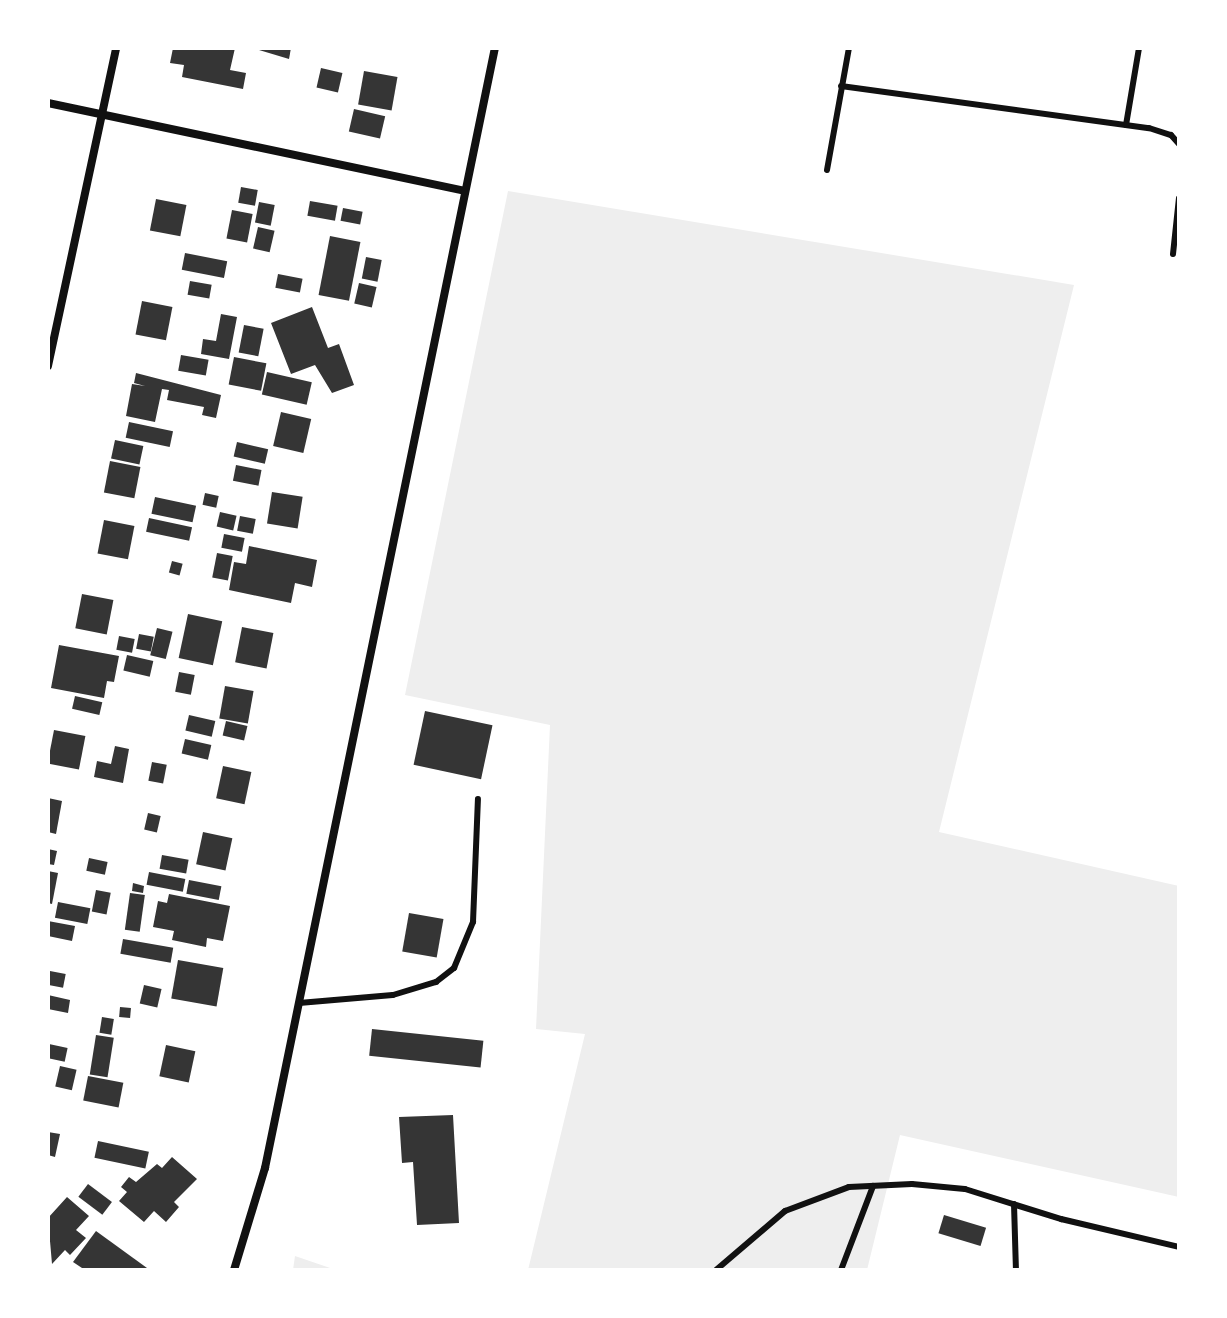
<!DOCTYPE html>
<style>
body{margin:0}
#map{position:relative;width:1227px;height:1318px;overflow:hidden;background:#fff;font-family:Overpass,sans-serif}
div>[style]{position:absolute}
.green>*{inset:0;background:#eee}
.building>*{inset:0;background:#353535;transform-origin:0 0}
.service>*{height:6px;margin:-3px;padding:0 3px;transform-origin:3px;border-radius:3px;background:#111}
.minor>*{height:8px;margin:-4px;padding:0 4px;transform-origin:4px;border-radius:4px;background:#111}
span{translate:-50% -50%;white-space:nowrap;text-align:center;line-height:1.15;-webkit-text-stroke:6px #fff;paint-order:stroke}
.frame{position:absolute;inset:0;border:50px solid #fff;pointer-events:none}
</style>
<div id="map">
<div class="green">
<div style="clip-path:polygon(508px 191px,1074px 285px,939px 832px,1179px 886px,1179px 1197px,900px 1135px,867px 1270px,528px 1270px,585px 1034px,536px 1029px,550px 725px,405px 695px)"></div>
<div style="clip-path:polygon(295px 1256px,336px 1270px,293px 1270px)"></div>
</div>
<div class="building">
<div style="clip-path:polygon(173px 48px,235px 48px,230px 70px,246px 73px,243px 89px,182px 77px,184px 65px,170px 63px)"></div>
<div style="clip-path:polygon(252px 48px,291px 48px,289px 59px)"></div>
<div style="left:321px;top:68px;width:22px;height:20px;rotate:13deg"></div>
<div style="left:364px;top:71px;width:34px;height:34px;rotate:10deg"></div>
<div style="left:354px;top:109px;width:32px;height:23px;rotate:13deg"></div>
<div style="left:241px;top:187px;width:17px;height:16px;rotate:10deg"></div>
<div style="left:156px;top:199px;width:31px;height:32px;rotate:11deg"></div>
<div style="left:310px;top:201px;width:28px;height:15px;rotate:10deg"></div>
<div style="left:259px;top:202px;width:16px;height:21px;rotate:11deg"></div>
<div style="left:343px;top:208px;width:20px;height:13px;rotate:11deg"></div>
<div style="left:232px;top:210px;width:21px;height:29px;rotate:11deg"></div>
<div style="left:258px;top:227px;width:17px;height:22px;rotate:13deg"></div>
<div style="left:330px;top:236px;width:31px;height:60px;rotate:11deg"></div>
<div style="left:185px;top:253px;width:43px;height:17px;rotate:11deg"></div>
<div style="left:366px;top:257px;width:16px;height:22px;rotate:11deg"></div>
<div style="left:278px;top:274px;width:25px;height:14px;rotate:11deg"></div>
<div style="left:190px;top:281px;width:22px;height:14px;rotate:10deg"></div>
<div style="left:359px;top:283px;width:18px;height:21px;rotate:13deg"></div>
<div style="left:142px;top:301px;width:31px;height:34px;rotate:11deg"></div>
<div style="clip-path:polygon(312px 307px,328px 348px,339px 344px,354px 385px,332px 393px,315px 365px,291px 374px,271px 323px)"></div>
<div style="clip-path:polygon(221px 314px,237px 317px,229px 359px,201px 354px,203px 339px,216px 341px)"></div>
<div style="left:244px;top:325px;width:20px;height:28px;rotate:11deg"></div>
<div style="left:181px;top:355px;width:28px;height:16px;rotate:10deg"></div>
<div style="left:234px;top:357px;width:33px;height:28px;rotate:11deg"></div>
<div style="left:267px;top:372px;width:46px;height:23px;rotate:13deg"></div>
<div style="clip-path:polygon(136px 373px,221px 395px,216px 418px,202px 415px,204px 407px,167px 400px,169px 390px,162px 389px,155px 422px,126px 416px,132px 384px,145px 386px,134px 383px)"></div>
<div style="left:281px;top:412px;width:31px;height:35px;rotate:13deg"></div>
<div style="left:129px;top:422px;width:45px;height:16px;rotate:12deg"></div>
<div style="left:115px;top:440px;width:29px;height:19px;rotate:12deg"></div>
<div style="left:237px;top:442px;width:32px;height:15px;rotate:13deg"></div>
<div style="left:110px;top:461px;width:31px;height:32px;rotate:11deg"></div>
<div style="left:236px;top:465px;width:26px;height:16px;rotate:11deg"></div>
<div style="left:272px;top:492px;width:31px;height:32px;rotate:9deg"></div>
<div style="left:205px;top:493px;width:14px;height:12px;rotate:12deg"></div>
<div style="left:155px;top:497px;width:42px;height:17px;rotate:12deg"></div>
<div style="left:220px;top:512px;width:17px;height:15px;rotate:13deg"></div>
<div style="left:240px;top:516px;width:16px;height:15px;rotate:11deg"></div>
<div style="left:149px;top:518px;width:44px;height:14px;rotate:12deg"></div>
<div style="left:104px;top:520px;width:31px;height:34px;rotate:11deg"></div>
<div style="left:224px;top:534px;width:21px;height:14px;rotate:11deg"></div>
<div style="clip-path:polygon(249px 546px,317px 560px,312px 587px,295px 583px,291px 603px,229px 590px,234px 562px,246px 564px)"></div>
<div style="left:217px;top:553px;width:16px;height:25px;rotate:11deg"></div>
<div style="left:172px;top:561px;width:11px;height:12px;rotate:15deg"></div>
<div style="left:82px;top:594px;width:32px;height:35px;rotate:11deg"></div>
<div style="left:188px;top:614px;width:35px;height:45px;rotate:12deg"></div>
<div style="left:242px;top:627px;width:32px;height:36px;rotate:11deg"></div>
<div style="left:157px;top:628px;width:16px;height:28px;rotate:14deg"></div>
<div style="left:139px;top:634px;width:15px;height:15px;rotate:11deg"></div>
<div style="left:119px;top:636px;width:16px;height:14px;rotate:11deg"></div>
<div style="clip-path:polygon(59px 645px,119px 656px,114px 682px,107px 681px,104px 698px,51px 688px)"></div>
<div style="left:127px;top:655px;width:27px;height:16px;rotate:13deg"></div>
<div style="left:179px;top:672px;width:16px;height:20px;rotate:11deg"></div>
<div style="left:225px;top:686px;width:29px;height:33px;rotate:10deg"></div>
<div style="left:75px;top:696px;width:28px;height:13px;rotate:13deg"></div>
<div style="left:425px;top:711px;width:69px;height:55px;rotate:12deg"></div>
<div style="left:189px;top:715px;width:27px;height:16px;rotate:13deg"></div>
<div style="left:226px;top:721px;width:22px;height:15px;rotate:13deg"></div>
<div style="left:54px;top:730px;width:32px;height:34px;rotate:11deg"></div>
<div style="left:185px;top:739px;width:27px;height:15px;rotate:13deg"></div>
<div style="clip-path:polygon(115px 746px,129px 749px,123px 783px,94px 777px,97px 761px,111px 764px)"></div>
<div style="left:152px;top:762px;width:15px;height:19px;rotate:11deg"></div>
<div style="left:223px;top:766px;width:29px;height:33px;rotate:12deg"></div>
<div style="clip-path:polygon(48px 798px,62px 801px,56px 834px,48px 832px)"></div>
<div style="left:148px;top:813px;width:13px;height:17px;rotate:13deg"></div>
<div style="left:203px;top:832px;width:30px;height:33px;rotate:12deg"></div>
<div style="clip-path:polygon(48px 849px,57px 851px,54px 865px,48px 864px)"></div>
<div style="left:162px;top:855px;width:27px;height:14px;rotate:10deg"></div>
<div style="left:89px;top:858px;width:19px;height:13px;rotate:12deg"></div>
<div style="clip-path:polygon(48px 871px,58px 873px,52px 904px,48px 903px)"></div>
<div style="left:149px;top:872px;width:37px;height:13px;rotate:11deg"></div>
<div style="left:189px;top:880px;width:33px;height:14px;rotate:11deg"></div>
<div style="clip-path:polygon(133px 883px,144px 886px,143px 893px,132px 891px)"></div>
<div style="left:96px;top:890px;width:15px;height:22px;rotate:11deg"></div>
<div style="left:130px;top:893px;width:15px;height:37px;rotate:8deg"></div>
<div style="clip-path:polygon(169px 894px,230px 906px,223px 941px,207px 938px,206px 947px,172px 940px,174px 931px,153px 927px,158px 901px,167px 903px)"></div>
<div style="left:58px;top:902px;width:33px;height:16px;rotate:11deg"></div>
<div style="left:409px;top:913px;width:35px;height:39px;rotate:10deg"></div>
<div style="clip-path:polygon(48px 921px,75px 926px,72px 941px,48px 936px)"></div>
<div style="left:123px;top:939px;width:51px;height:15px;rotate:10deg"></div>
<div style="left:178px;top:960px;width:46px;height:39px;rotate:10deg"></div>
<div style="left:50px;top:971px;width:16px;height:14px;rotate:11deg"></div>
<div style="left:144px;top:985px;width:18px;height:19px;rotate:13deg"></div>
<div style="clip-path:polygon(48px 995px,70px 1000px,68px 1013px,48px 1009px)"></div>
<div style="left:120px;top:1007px;width:11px;height:10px;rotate:5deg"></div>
<div style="left:102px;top:1017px;width:12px;height:16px;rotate:9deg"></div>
<div style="left:372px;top:1029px;width:112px;height:27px;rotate:6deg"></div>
<div style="left:96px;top:1035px;width:18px;height:40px;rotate:9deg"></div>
<div style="left:49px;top:1044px;width:19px;height:14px;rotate:12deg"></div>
<div style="left:166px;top:1045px;width:30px;height:32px;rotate:12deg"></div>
<div style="left:60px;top:1066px;width:17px;height:21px;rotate:13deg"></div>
<div style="left:88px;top:1076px;width:36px;height:25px;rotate:11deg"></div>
<div style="clip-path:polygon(453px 1115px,459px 1223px,417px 1225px,413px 1162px,402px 1163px,399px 1117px)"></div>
<div style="clip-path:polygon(48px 1132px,60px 1134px,55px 1157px,48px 1155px)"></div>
<div style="left:98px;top:1141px;width:52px;height:17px;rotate:12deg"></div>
<div style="clip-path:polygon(172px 1157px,197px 1179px,174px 1202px,179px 1207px,166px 1222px,154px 1211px,144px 1222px,119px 1201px,127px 1192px,121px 1187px,129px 1177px,136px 1182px,157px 1164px,162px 1168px)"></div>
<div style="left:88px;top:1184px;width:30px;height:16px;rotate:37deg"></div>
<div style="clip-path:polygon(67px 1197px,89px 1216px,76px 1230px,86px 1238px,70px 1255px,65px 1250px,52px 1264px,48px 1218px)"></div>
<div style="left:944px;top:1215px;width:44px;height:19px;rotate:17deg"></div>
<div style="clip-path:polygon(96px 1231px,147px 1268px,146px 1270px,85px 1270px,73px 1262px)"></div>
</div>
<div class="service">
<div style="left:841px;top:86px;width:311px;rotate:7.8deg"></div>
<div style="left:1149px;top:128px;width:23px;rotate:18deg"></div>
<div style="left:1171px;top:135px;width:12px;rotate:48deg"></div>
<div style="left:1126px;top:125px;width:78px;rotate:-80.4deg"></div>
<div style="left:827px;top:170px;width:124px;rotate:-79.8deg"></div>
<div style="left:1173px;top:254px;width:56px;rotate:-83.9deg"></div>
<div style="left:299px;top:1003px;width:94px;rotate:-4.9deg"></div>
<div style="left:393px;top:995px;width:45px;rotate:-16.8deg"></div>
<div style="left:436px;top:982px;width:23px;rotate:-38deg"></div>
<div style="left:454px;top:968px;width:50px;rotate:-67.6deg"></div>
<div style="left:473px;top:922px;width:123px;rotate:-87.7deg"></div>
<div style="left:1014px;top:1204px;width:66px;rotate:88.3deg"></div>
<div style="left:716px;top:1270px;width:91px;rotate:-40.5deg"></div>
<div style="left:785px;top:1211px;width:68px;rotate:-20.6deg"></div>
<div style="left:849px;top:1187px;width:63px;rotate:-2.7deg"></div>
<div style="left:912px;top:1184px;width:53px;rotate:5.4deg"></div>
<div style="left:965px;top:1189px;width:101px;rotate:17.4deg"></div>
<div style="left:1061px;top:1219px;width:121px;rotate:13.3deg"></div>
<div style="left:841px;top:1270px;width:90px;rotate:-69.1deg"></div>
</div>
<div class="minor">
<div style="left:48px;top:103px;width:426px;rotate:11.9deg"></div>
<div style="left:48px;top:366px;width:325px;rotate:-77.9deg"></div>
<div style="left:234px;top:1270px;width:107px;rotate:-73.1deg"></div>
<div style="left:265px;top:1168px;width:1143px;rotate:-78.4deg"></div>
</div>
<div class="frame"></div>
</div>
